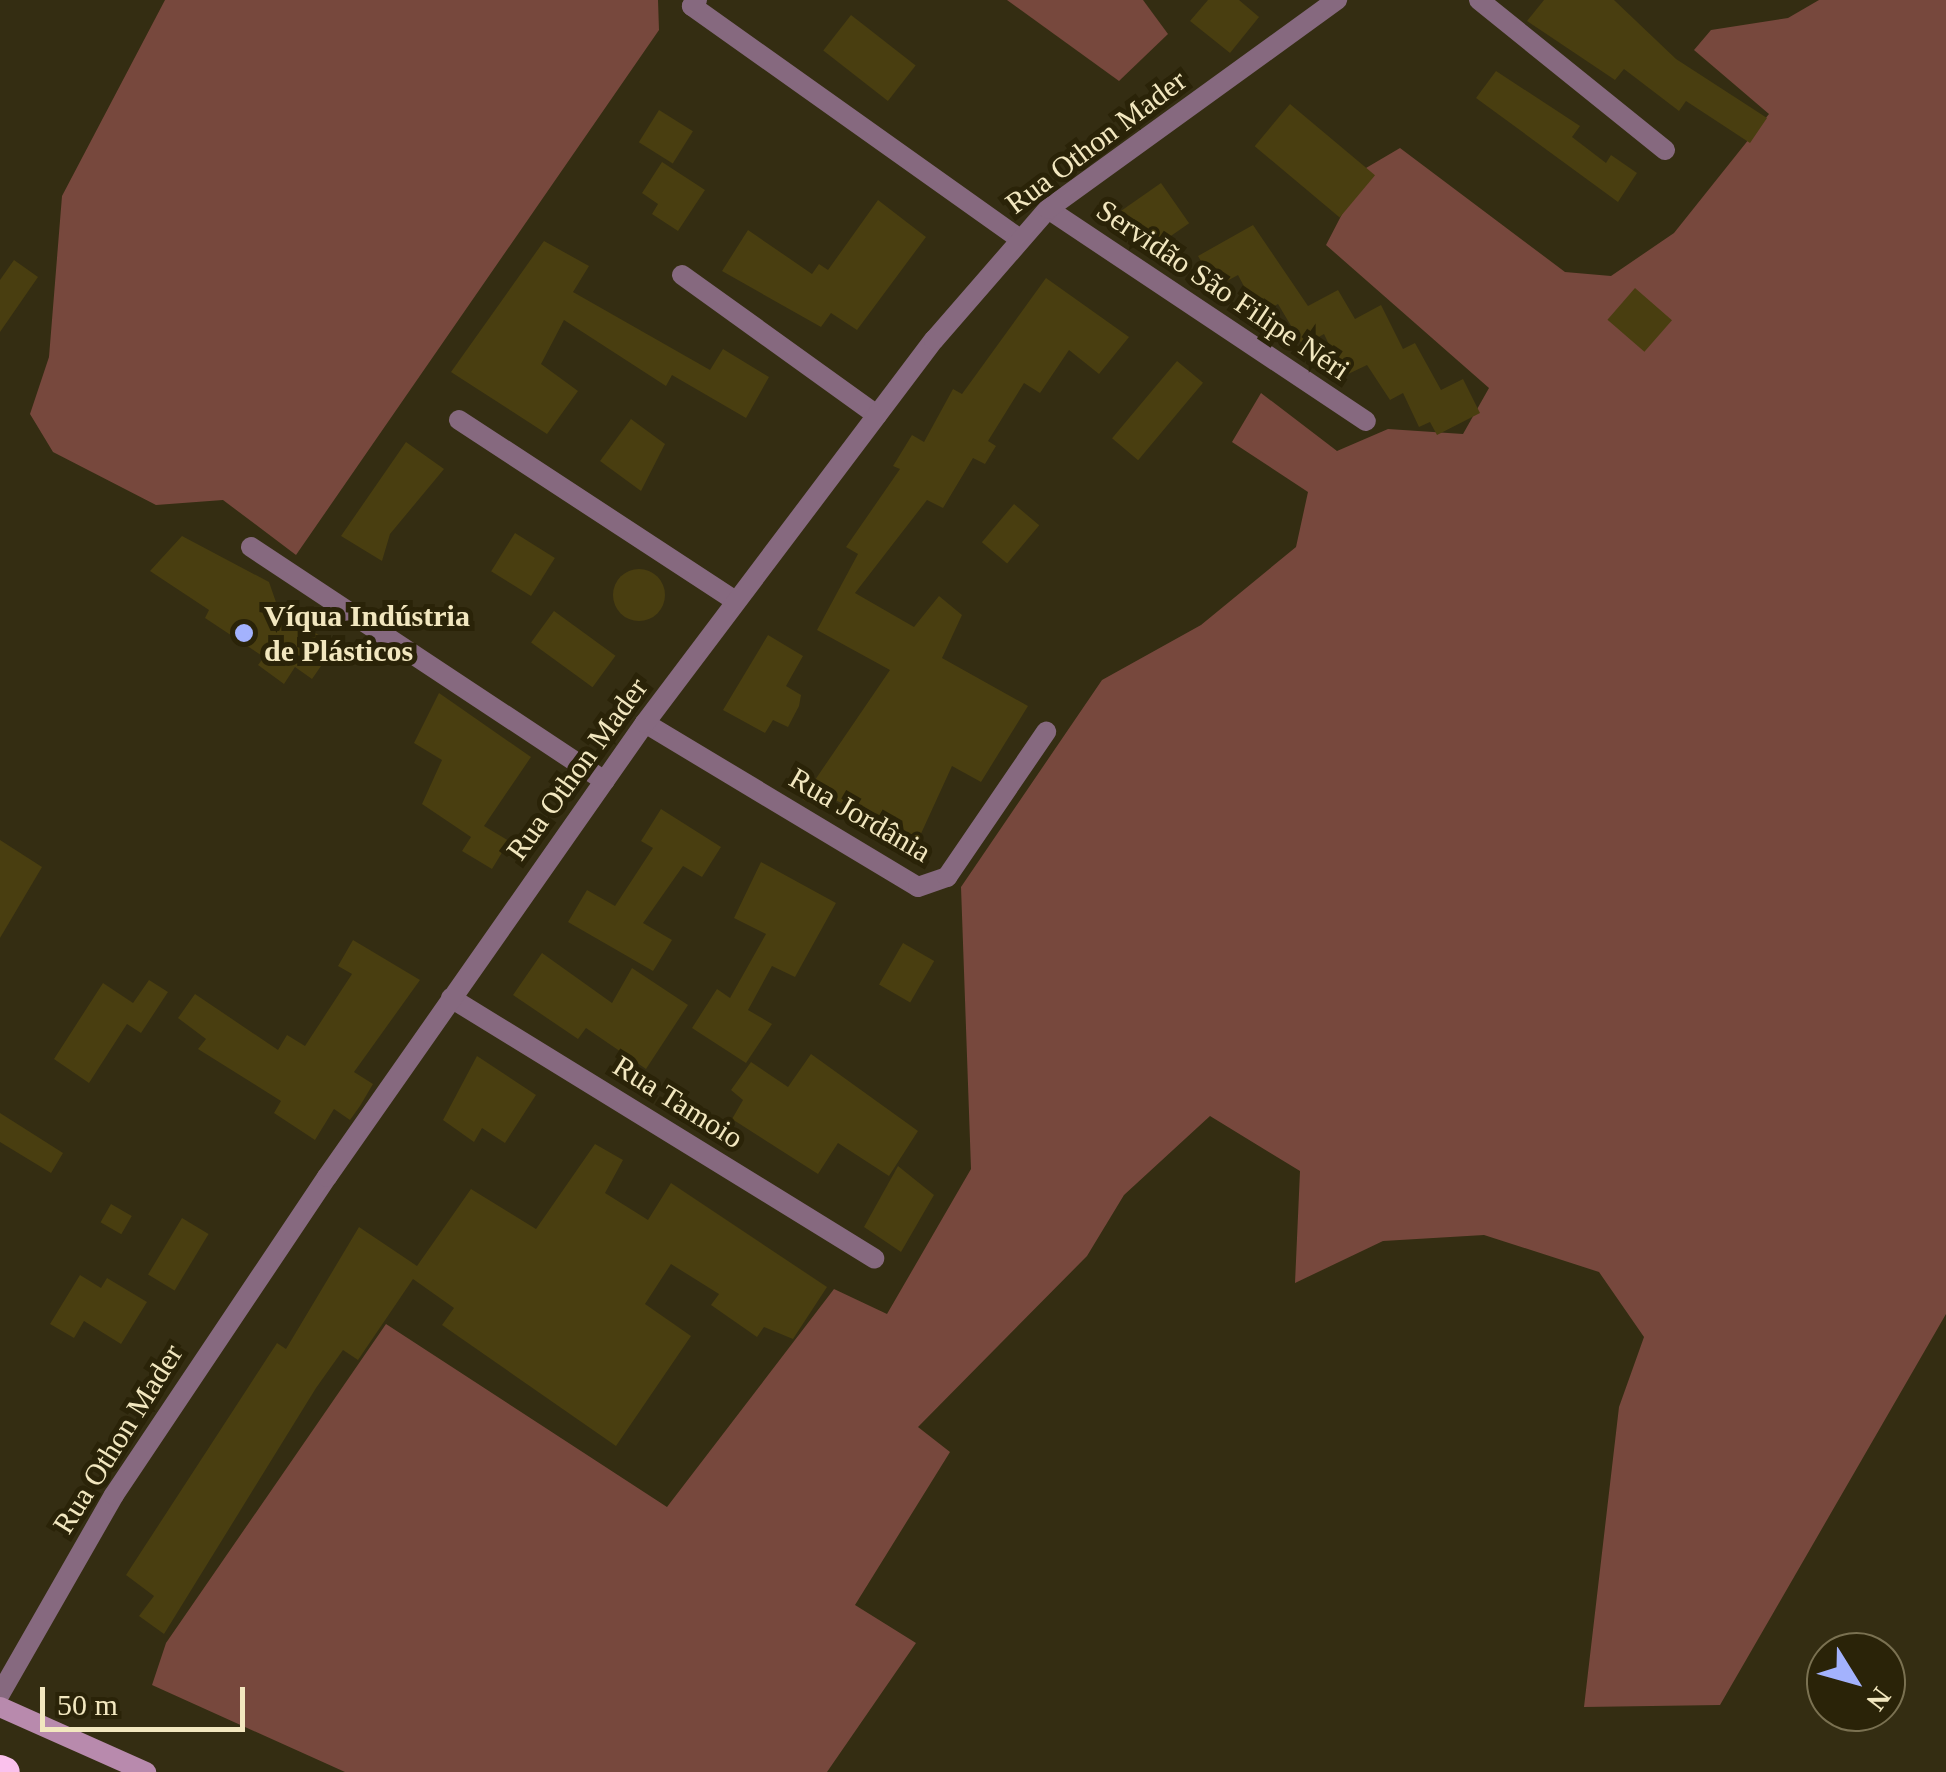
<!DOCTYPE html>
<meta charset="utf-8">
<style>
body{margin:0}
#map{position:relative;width:1946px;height:1772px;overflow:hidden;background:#342d12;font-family:Georgia,serif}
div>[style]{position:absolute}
.green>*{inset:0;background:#77483d}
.building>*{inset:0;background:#493e10;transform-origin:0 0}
.round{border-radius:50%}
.minor>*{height:20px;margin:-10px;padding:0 10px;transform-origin:10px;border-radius:10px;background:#86697f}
.secondary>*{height:20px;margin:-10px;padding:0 10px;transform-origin:10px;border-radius:10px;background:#b88aad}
.motorway>*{height:30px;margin:-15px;padding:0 15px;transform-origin:15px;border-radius:15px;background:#fac1ec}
.dots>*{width:28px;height:28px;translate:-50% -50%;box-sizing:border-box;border:5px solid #2a2308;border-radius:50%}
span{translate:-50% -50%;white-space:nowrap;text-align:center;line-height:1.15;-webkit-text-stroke:10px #2a2308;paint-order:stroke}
.street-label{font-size:30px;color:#f2e7bf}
.poi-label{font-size:30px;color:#f2e7bf;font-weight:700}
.left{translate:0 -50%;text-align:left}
.north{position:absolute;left:1806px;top:1632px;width:100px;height:100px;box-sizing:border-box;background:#2a2308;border:2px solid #7a7151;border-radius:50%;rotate:127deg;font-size:28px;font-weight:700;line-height:40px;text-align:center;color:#f2e7bf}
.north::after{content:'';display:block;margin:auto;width:35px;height:45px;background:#a3b2fd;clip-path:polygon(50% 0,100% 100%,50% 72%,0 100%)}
.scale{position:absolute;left:40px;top:1687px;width:205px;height:45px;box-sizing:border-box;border:5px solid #f2e7bf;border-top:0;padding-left:12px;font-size:30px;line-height:35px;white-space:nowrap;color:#f2e7bf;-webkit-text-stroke:8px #2a2308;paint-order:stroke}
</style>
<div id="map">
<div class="green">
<div style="clip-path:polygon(165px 0,658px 0,659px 30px,296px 555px,223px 500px,156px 505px,53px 452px,30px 414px,49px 357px,62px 196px)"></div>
<div style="clip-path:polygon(1007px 0,1143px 0,1168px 34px,1119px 81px)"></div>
<div style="clip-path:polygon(1819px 0,1946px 0,1946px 1314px,1720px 1705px,1584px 1707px,1619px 1407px,1644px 1337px,1599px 1272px,1484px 1235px,1383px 1241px,1295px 1283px,1300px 1171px,1210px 1116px,1124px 1195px,1087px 1256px,918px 1427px,950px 1452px,855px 1605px,916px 1643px,827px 1772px,345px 1772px,152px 1685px,166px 1643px,386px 1324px,667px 1507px,834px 1289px,887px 1314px,971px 1169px,961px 887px,1102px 680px,1201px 625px,1296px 547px,1308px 492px,1232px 442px,1261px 393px,1337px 451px,1388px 429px,1463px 434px,1489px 388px,1326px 245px,1366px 168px,1400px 148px,1565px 272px,1611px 276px,1674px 233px,1769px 114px,1694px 50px,1711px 30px,1788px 18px)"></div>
</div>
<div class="building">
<div style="clip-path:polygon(1208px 0,1239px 0,1259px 17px,1230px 53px,1190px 21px)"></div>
<div style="clip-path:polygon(1544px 0,1614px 0,1676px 59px,1767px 118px,1750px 143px,1686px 101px,1679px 111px,1624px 69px,1615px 80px,1527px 21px)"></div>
<div style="left:851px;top:15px;width:82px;height:45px;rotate:38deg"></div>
<div style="clip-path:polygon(1496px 71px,1580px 126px,1572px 137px,1606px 163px,1611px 155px,1637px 173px,1618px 202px,1476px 98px)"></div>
<div style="left:1290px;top:104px;width:111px;height:55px;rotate:40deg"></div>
<div style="left:659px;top:110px;width:40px;height:38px;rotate:32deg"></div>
<div style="clip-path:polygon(662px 162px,705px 190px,678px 231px,652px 214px,658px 204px,642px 193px)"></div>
<div style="left:1161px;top:183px;width:49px;height:49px;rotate:55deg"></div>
<div style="clip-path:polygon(878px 200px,926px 237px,857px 330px,831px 313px,821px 327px,722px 271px,748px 230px,812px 274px,819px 264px,828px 270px)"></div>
<div style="clip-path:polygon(1253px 225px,1308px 306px,1338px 290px,1355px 319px,1381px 305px,1403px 349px,1415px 343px,1441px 390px,1463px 379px,1480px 413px,1437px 435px,1430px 422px,1419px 427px,1403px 393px,1390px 400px,1367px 365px,1344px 376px,1324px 334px,1303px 346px,1278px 304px,1259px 315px,1238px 275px,1216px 287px,1198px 256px)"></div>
<div style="clip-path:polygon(544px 241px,589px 266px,573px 292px,710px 370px,723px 349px,769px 377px,746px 418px,672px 375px,666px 386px,564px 320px,541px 364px,578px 391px,547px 434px,451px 372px)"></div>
<div style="clip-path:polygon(14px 260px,38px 277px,0 332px,0 280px)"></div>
<div style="clip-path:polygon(1046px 278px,1129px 337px,1099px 374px,1069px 350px,1040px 393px,1024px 383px,988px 441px,996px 446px,985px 464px,973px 458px,943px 508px,927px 500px,855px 593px,914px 627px,939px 596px,962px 615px,942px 658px,1028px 706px,981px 782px,952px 766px,919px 838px,835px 800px,829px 813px,802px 799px,890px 670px,817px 630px,858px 554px,846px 547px,900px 469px,893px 466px,912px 435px,924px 442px,953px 389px,962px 394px)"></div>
<div style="left:1635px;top:288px;width:49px;height:42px;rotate:41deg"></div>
<div style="left:1177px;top:361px;width:34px;height:101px;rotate:40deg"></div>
<div style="clip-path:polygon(631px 419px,665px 444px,641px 491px,600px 461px)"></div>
<div style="clip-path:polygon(406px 442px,444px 469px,390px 534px,382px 561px,341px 536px)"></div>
<div style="left:1014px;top:504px;width:33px;height:50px;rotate:40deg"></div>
<div style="left:515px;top:533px;width:47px;height:45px;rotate:32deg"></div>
<div style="clip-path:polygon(182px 536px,269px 582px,278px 608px,335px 646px,312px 679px,295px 667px,284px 684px,258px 665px,264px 657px,205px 618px,209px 610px,150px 571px)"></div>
<div class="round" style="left:613px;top:569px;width:52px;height:52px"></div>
<div style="left:554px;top:611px;width:76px;height:39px;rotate:36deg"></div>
<div style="clip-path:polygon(768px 635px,803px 656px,786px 686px,801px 695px,799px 706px,788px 727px,773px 720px,765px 733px,723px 710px)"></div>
<div style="clip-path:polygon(439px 693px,531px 757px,484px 826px,509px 841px,492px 869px,462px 851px,471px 837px,422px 804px,442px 760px,414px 743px)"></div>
<div style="clip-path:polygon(661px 809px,721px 847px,702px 877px,683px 866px,643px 923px,672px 940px,653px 971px,568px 922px,587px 890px,615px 906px,653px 848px,641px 841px)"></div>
<div style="clip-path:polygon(0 840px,42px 867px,0 938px)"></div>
<div style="clip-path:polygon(761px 862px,836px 903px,795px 977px,772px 966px,748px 1010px,772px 1024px,746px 1063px,692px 1028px,717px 989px,730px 998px,766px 934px,734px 918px)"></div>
<div style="clip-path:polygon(353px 940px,420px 980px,354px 1072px,373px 1084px,360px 1106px,350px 1120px,334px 1109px,315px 1140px,274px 1113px,281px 1101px,198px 1049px,206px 1039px,178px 1018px,195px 994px,278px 1050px,287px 1035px,305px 1046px,352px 974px,338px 966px)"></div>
<div style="left:903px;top:943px;width:36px;height:48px;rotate:30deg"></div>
<div style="clip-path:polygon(542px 953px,612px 1003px,632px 968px,688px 1005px,646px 1069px,586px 1028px,578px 1039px,513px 995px)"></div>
<div style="clip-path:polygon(149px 980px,168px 992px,141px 1033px,127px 1024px,89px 1083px,54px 1059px,103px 983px,133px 1003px)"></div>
<div style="clip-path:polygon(811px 1054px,918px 1131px,889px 1176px,838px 1143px,818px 1174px,732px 1119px,743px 1100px,731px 1090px,751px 1062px,788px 1087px)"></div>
<div style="clip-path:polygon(477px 1056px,536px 1095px,505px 1143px,482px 1128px,474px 1142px,443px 1120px)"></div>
<div style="clip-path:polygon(0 1113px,63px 1153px,51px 1173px,0 1142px)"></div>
<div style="clip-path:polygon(595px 1144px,623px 1160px,605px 1193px,648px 1220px,671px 1183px,827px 1287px,793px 1339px,764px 1327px,757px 1337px,711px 1305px,719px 1294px,671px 1264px,645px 1304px,691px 1336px,616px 1446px,442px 1325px,454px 1308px,413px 1279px,358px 1360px,343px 1350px,316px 1388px,164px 1634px,139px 1616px,154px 1596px,126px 1575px,277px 1343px,286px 1349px,359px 1227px,417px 1266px,471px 1189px,536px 1229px)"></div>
<div style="clip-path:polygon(898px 1166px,934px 1195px,901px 1252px,864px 1227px)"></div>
<div style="left:111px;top:1204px;width:24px;height:21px;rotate:30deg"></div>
<div style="left:182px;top:1218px;width:31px;height:66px;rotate:31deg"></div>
<div style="clip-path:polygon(80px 1275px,101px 1288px,107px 1278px,147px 1302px,121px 1344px,84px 1321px,74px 1338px,50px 1324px)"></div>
</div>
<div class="minor">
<div style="left:697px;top:0;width:8px;rotate:130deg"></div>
<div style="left:692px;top:6px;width:399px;rotate:35.4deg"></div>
<div style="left:1479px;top:0;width:239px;rotate:38.9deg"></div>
<div style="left:1048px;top:209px;width:382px;rotate:33.7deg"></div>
<div style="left:682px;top:275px;width:240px;rotate:35.7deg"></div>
<div style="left:459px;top:420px;width:331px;rotate:33.2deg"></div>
<div style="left:251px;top:547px;width:424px;rotate:33.5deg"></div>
<div style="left:645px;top:723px;width:318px;rotate:31deg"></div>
<div style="left:918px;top:887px;width:31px;rotate:-19deg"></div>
<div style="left:947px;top:877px;width:176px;rotate:-55.7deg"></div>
<div style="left:451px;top:998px;width:497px;rotate:31.6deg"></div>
<div style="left:0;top:1694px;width:229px;rotate:-60.2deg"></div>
<div style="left:114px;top:1495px;width:383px;rotate:-56.2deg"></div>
<div style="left:327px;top:1177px;width:554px;rotate:-54.99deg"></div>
<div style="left:645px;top:723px;width:480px;rotate:-53deg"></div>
<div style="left:934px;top:340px;width:174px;rotate:-49deg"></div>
<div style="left:1048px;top:209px;width:357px;rotate:-35.9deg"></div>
</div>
<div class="secondary">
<div style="left:0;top:1707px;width:160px;rotate:24deg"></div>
</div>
<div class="motorway">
<div style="left:0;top:1770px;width:5px;rotate:22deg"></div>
</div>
<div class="dots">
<div style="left:244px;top:633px;background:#a3b2fd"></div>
</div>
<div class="street-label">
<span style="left:1096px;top:142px;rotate:-37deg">Rua Othon Mader</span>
<span style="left:1223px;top:290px;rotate:34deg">Servidão São Filipe Néri</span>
<span style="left:577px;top:769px;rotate:-54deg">Rua Othon Mader</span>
<span style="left:860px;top:815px;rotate:30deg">Rua Jordânia</span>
<span style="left:678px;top:1102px;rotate:32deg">Rua Tamoio</span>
<span style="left:118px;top:1439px;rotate:-58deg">Rua Othon Mader</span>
</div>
<div class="poi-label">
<span class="left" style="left:264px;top:633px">Víqua Indústria<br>de Plásticos</span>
</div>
<div class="north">N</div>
<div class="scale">50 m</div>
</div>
